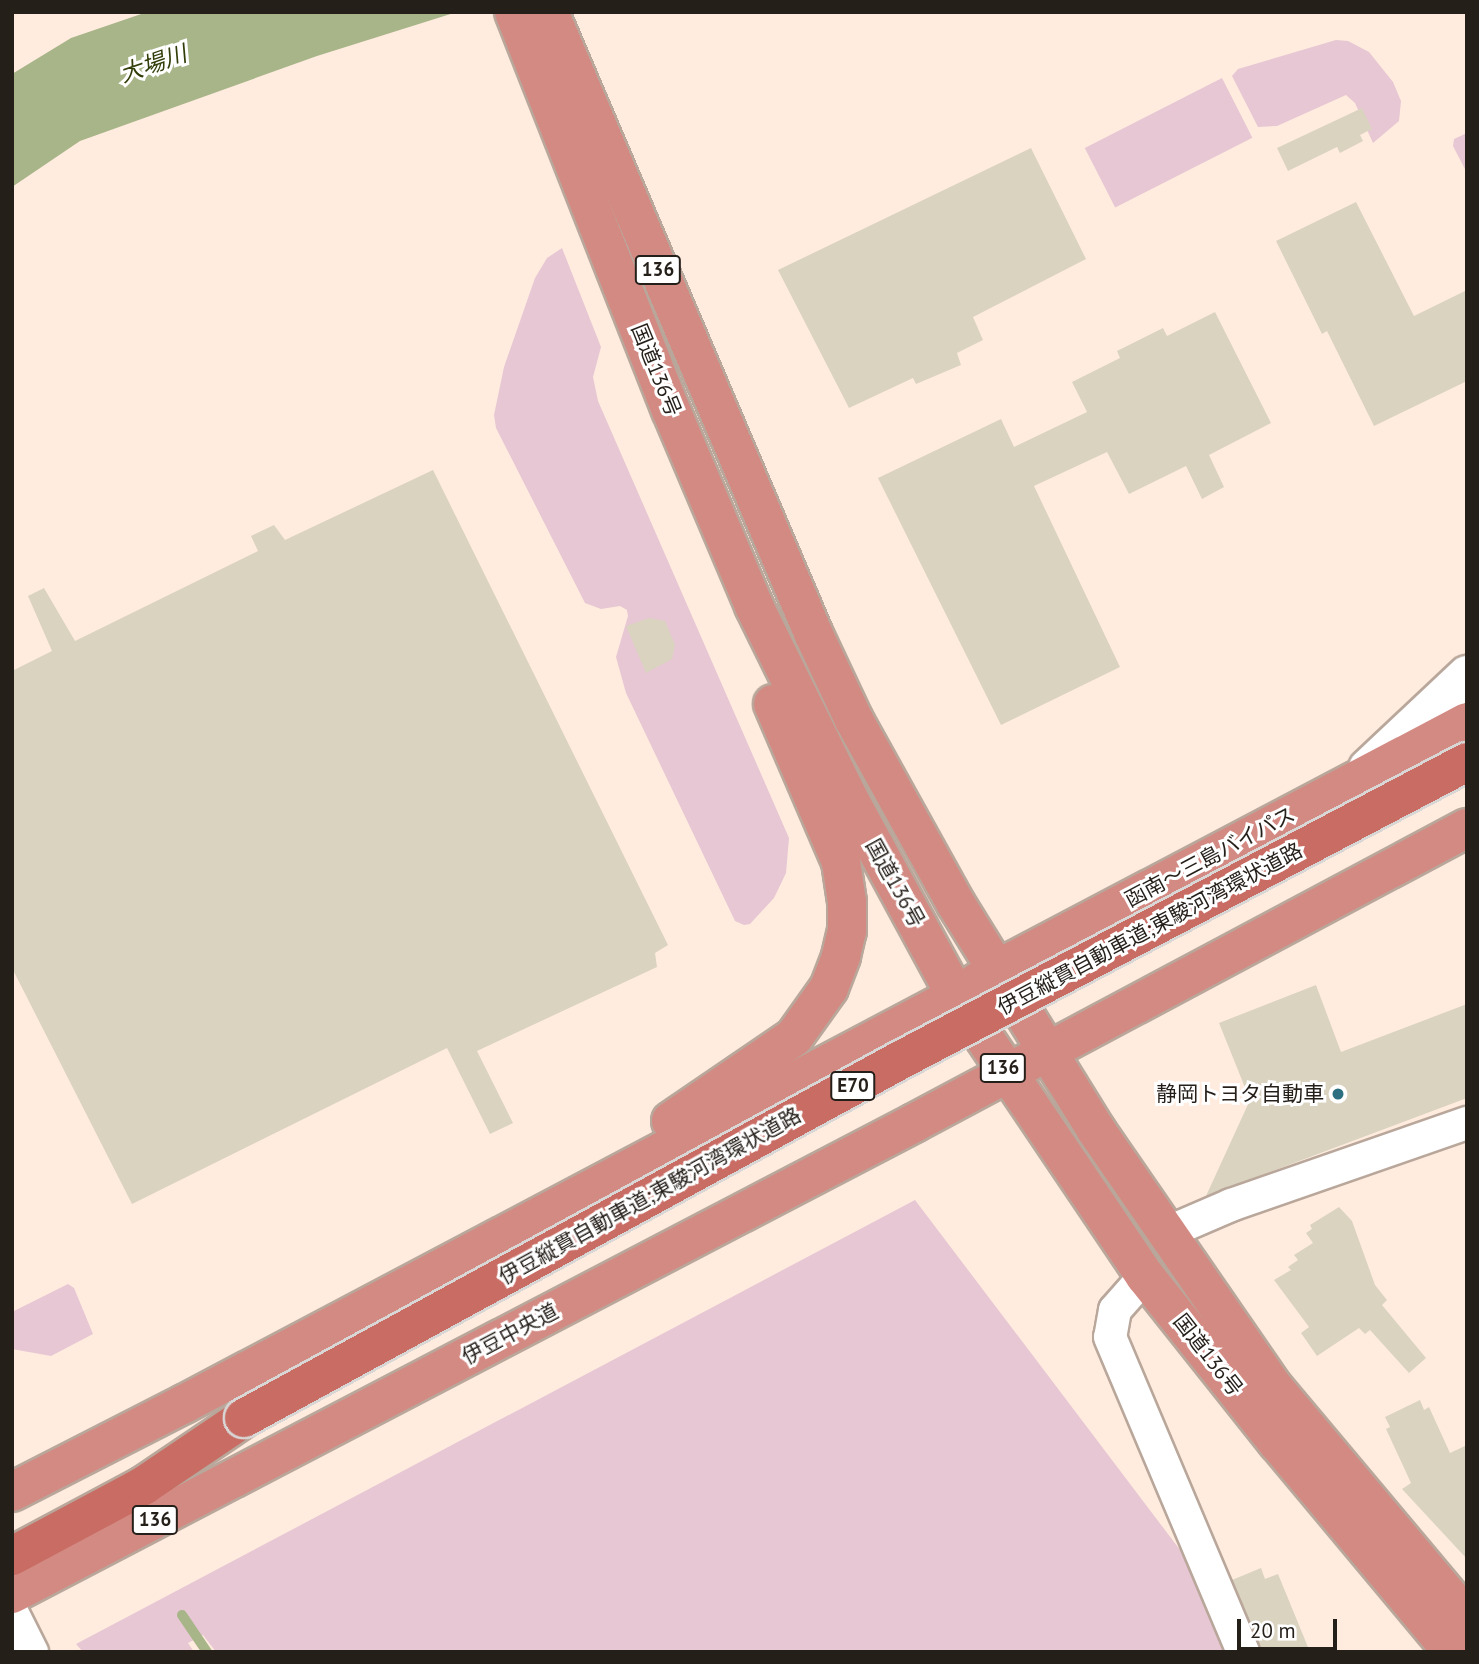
<!DOCTYPE html>
<meta charset="utf-8">
<style>
body{margin:0}
#map{position:relative;width:1479px;height:1664px;overflow:hidden;background:#ffecdf;font-family:"PT Sans","Noto Sans JP",sans-serif}
div>[style]{position:absolute}
.green>*{inset:0;background:#e6c7d3;transform-origin:0 0}
.water>*{inset:0;background:#a8b589}
.stream>*{height:10px;margin:-5px;padding:0 5px;transform-origin:5px;border-radius:5px;background:#a8b589}
.building>*{inset:0;background:#dad3c0}
.roads{filter:drop-shadow(2px 0 #b9a79b) drop-shadow(-2px 0 #b9a79b) drop-shadow(0 2px #b9a79b) drop-shadow(0 -2px #b9a79b)}
.minor>*{height:32px;margin:-16px;padding:0 16px;transform-origin:16px;border-radius:16px;background:#fff}
.tertiary>*{height:38px;margin:-19px;padding:0 19px;transform-origin:19px;border-radius:19px;background:#fff}
.trunk>*{height:38px;margin:-19px;padding:0 19px;transform-origin:19px;border-radius:19px;background:#d38a83}
.motorway>*{height:38px;margin:-19px;padding:0 19px;transform-origin:19px;border-radius:19px;background:#c86c64}
.bridges{filter:drop-shadow(2px 0 #d8d7d6) drop-shadow(-2px 0 #d8d7d6) drop-shadow(0 2px #d8d7d6) drop-shadow(0 -2px #d8d7d6)}
.motorway-bridge>*{height:38px;margin:-19px;padding:0 19px;transform-origin:19px;border-radius:19px;background:#c86c64}
.dots>*{width:19px;height:19px;translate:-50% -50%;box-sizing:border-box;border:4px solid #fff;border-radius:50%}
span{translate:-50% -50%;white-space:nowrap;text-align:center;line-height:1.15;-webkit-text-stroke:6px #fff;paint-order:stroke}
.shield-label span{padding:2px 5px;background:#fff;border:2px solid;border-radius:5px;-webkit-text-stroke-width:0}
.shield-label{font-size:19px;color:#251f1a;font-weight:700}
.street-label{font-size:21px;color:#251f1a}
.poi-label{font-size:21px;color:#251f1a}
.right{translate:-100% -50%;text-align:right}
.water-label{font-size:23px;color:#323e09;font-style:italic}
.frame{position:absolute;inset:0;border:14px solid #251f1a;pointer-events:none}
.scale{position:absolute;left:1237px;top:1619px;width:100px;height:32px;box-sizing:border-box;border:4px solid #251f1a;border-top:0;padding-left:9px;font-size:21px;line-height:24px;white-space:nowrap;color:#251f1a;-webkit-text-stroke:5px #fff;paint-order:stroke}
</style>
<div id="map">
<div class="green">
<div style="clip-path:polygon(1336px 40px,1348px 41px,1369px 52px,1393px 82px,1401px 101px,1399px 121px,1373px 143px,1355px 103px,1346px 95px,1277px 126px,1258px 127px,1232px 76px,1238px 69px)"></div>
<div style="left:1222px;top:78px;width:67px;height:154px;rotate:63deg"></div>
<div style="clip-path:polygon(1467px 133px,1467px 173px,1453px 146px,1454px 139px)"></div>
<div style="clip-path:polygon(562px 248px,601px 347px,593px 377px,598px 401px,789px 838px,786px 873px,774px 898px,750px 924px,744px 925px,735px 921px,626px 693px,616px 657px,628px 616px,627px 610px,620px 606px,601px 609px,585px 603px,496px 428px,494px 415px,504px 367px,535px 278px,547px 258px)"></div>
<div style="clip-path:polygon(915px 1200px,1196px 1571px,1230px 1652px,216px 1652px,203px 1635px,188px 1643px,194px 1652px,83px 1652px,76px 1644px)"></div>
<div style="clip-path:polygon(68px 1284px,74px 1288px,93px 1334px,51px 1356px,12px 1349px,12px 1312px)"></div>
</div>
<div class="water">
<div style="clip-path:polygon(147px 12px,457px 12px,317px 56px,80px 141px,12px 187px,12px 74px,71px 38px)"></div>
</div>
<div class="stream">
<div style="left:182px;top:1615px;width:45px;rotate:56deg"></div>
</div>
<div class="building">
<div style="clip-path:polygon(1362px 108px,1372px 129px,1360px 135px,1363px 141px,1340px 153px,1337px 147px,1288px 171px,1277px 148px)"></div>
<div style="clip-path:polygon(1031px 148px,1086px 259px,973px 317px,983px 340px,957px 353px,961px 365px,916px 384px,913px 378px,849px 408px,778px 270px)"></div>
<div style="clip-path:polygon(1356px 202px,1414px 316px,1467px 290px,1467px 381px,1374px 426px,1327px 331px,1322px 334px,1276px 241px)"></div>
<div style="clip-path:polygon(1215px 312px,1271px 423px,1209px 455px,1224px 487px,1202px 499px,1186px 466px,1129px 494px,1107px 452px,1034px 486px,1120px 667px,1001px 725px,878px 478px,1001px 419px,1014px 447px,1087px 412px,1072px 382px,1120px 358px,1117px 351px,1163px 328px,1167px 336px)"></div>
<div style="clip-path:polygon(433px 470px,668px 945px,655px 953px,657px 967px,477px 1051px,513px 1123px,490px 1134px,447px 1048px,132px 1204px,12px 968px,12px 671px,52px 651px,28px 596px,44px 588px,75px 641px,258px 551px,251px 536px,274px 525px,285px 540px)"></div>
<div style="clip-path:polygon(649px 618px,665px 621px,675px 645px,672px 659px,646px 673px,626px 626px)"></div>
<div style="clip-path:polygon(1316px 985px,1341px 1052px,1467px 1004px,1467px 1098px,1206px 1196px,1250px 1100px,1219px 1023px)"></div>
<div style="clip-path:polygon(1339px 1207px,1352px 1221px,1375px 1285px,1387px 1300px,1382px 1305px,1426px 1358px,1409px 1373px,1370px 1330px,1365px 1334px,1359px 1328px,1317px 1356px,1301px 1333px,1309px 1327px,1274px 1280px,1291px 1270px,1288px 1267px,1298px 1260px,1294px 1255px,1313px 1243px,1306px 1233px,1312px 1229px,1310px 1225px)"></div>
<div style="clip-path:polygon(1420px 1400px,1424px 1410px,1429px 1407px,1450px 1453px,1467px 1445px,1467px 1559px,1402px 1489px,1411px 1483px,1386px 1429px,1390px 1427px,1385px 1417px)"></div>
<div style="clip-path:polygon(1261px 1568px,1265px 1579px,1278px 1574px,1310px 1652px,1261px 1652px,1232px 1580px)"></div>
</div>
<div class="roads">
<div class="minor">
<div style="left:1166px;top:1233px;width:71px;rotate:-23.3deg"></div>
<div style="left:1231px;top:1205px;width:250px;rotate:-19.2deg"></div>
<div style="left:1145px;top:1276px;width:45px;rotate:131.4deg"></div>
<div style="left:1115px;top:1310px;width:27px;rotate:100deg"></div>
<div style="left:1110px;top:1337px;width:342px;rotate:67.1deg"></div>
<div style="left:12px;top:1612px;width:45px;rotate:63.4deg"></div>
</div>
<div class="tertiary">
<div style="left:1368px;top:768px;width:136px;rotate:-43.2deg"></div>
</div>
<div class="trunk">
<div style="left:514px;top:12px;width:428px;rotate:68.5deg"></div>
<div style="left:671px;top:410px;width:213px;rotate:67deg"></div>
<div style="left:754px;top:606px;width:213px;rotate:63.8deg"></div>
<div style="left:848px;top:797px;width:226px;rotate:61.5deg"></div>
<div style="left:956px;top:996px;width:338px;rotate:56deg"></div>
<div style="left:1145px;top:1276px;width:213px;rotate:51.5deg"></div>
<div style="left:1278px;top:1443px;width:273px;rotate:50.1deg"></div>
<div style="left:549px;top:12px;width:677px;rotate:66.96deg"></div>
<div style="left:814px;top:635px;width:94px;rotate:64.8deg"></div>
<div style="left:854px;top:720px;width:210px;rotate:61deg"></div>
<div style="left:956px;top:904px;width:266px;rotate:58.2deg"></div>
<div style="left:1096px;top:1130px;width:315px;rotate:55.4deg"></div>
<div style="left:1275px;top:1389px;width:299px;rotate:50deg"></div>
<div style="left:671px;top:1121px;width:149px;rotate:-34.3deg"></div>
<div style="left:794px;top:1037px;width:60px;rotate:-54.5deg"></div>
<div style="left:829px;top:988px;width:34px;rotate:-69deg"></div>
<div style="left:841px;top:956px;width:26px;rotate:-77deg"></div>
<div style="left:847px;top:931px;width:29px;rotate:-90deg"></div>
<div style="left:847px;top:902px;width:40px;rotate:-98.5deg"></div>
<div style="left:841px;top:862px;width:172px;rotate:-113.3deg"></div>
<div style="left:12px;top:1492px;width:193px;rotate:-27.1deg"></div>
<div style="left:184px;top:1404px;width:873px;rotate:-27.86deg"></div>
<div style="left:956px;top:996px;width:48px;rotate:-33deg"></div>
<div style="left:996px;top:970px;width:532px;rotate:-27.77deg"></div>
<div style="left:12px;top:1594px;width:1018px;rotate:-27.57deg"></div>
<div style="left:914px;top:1123px;width:627px;rotate:-28.08deg"></div>
</div>
<div class="motorway">
<div style="left:12px;top:1556px;width:149px;rotate:-28.1deg"></div>
<div style="left:143px;top:1486px;width:122px;rotate:-34deg"></div>
</div>
</div>
<div class="bridges">
<div class="motorway-bridge">
<div style="left:244px;top:1418px;width:742px;rotate:-28.6deg"></div>
<div style="left:895px;top:1063px;width:646px;rotate:-27.75deg"></div>
</div>
</div>
<div class="dots">
<div style="left:1338px;top:1094px;background:#2b6f80"></div>
</div>
<div class="shield-label">
<span style="left:658px;top:270px">136</span>
<span style="left:1003px;top:1068px">136</span>
<span style="left:853px;top:1086px">E70</span>
<span style="left:155px;top:1520px">136</span>
</div>
<div class="street-label">
<span style="left:656px;top:370px;rotate:68deg">国道136号</span>
<span style="left:1210px;top:857px;rotate:-28deg">函南～三島バイパス</span>
<span style="left:895px;top:883px;rotate:61deg">国道136号</span>
<span style="left:1150px;top:929px;rotate:-28deg">伊豆縦貫自動車道;東駿河湾環状道路</span>
<span style="left:650px;top:1196px;rotate:-29deg">伊豆縦貫自動車道;東駿河湾環状道路</span>
<span style="left:510px;top:1334px;rotate:-28deg">伊豆中央道</span>
<span style="left:1208px;top:1355px;rotate:52deg">国道136号</span>
</div>
<div class="poi-label">
<span class="right" style="left:1324px;top:1094px">静岡トヨタ自動車</span>
</div>
<div class="water-label">
<span style="left:153px;top:64px;rotate:-19deg">大場川</span>
</div>
<div class="frame"></div>
<div class="scale">20 m</div>
</div>
